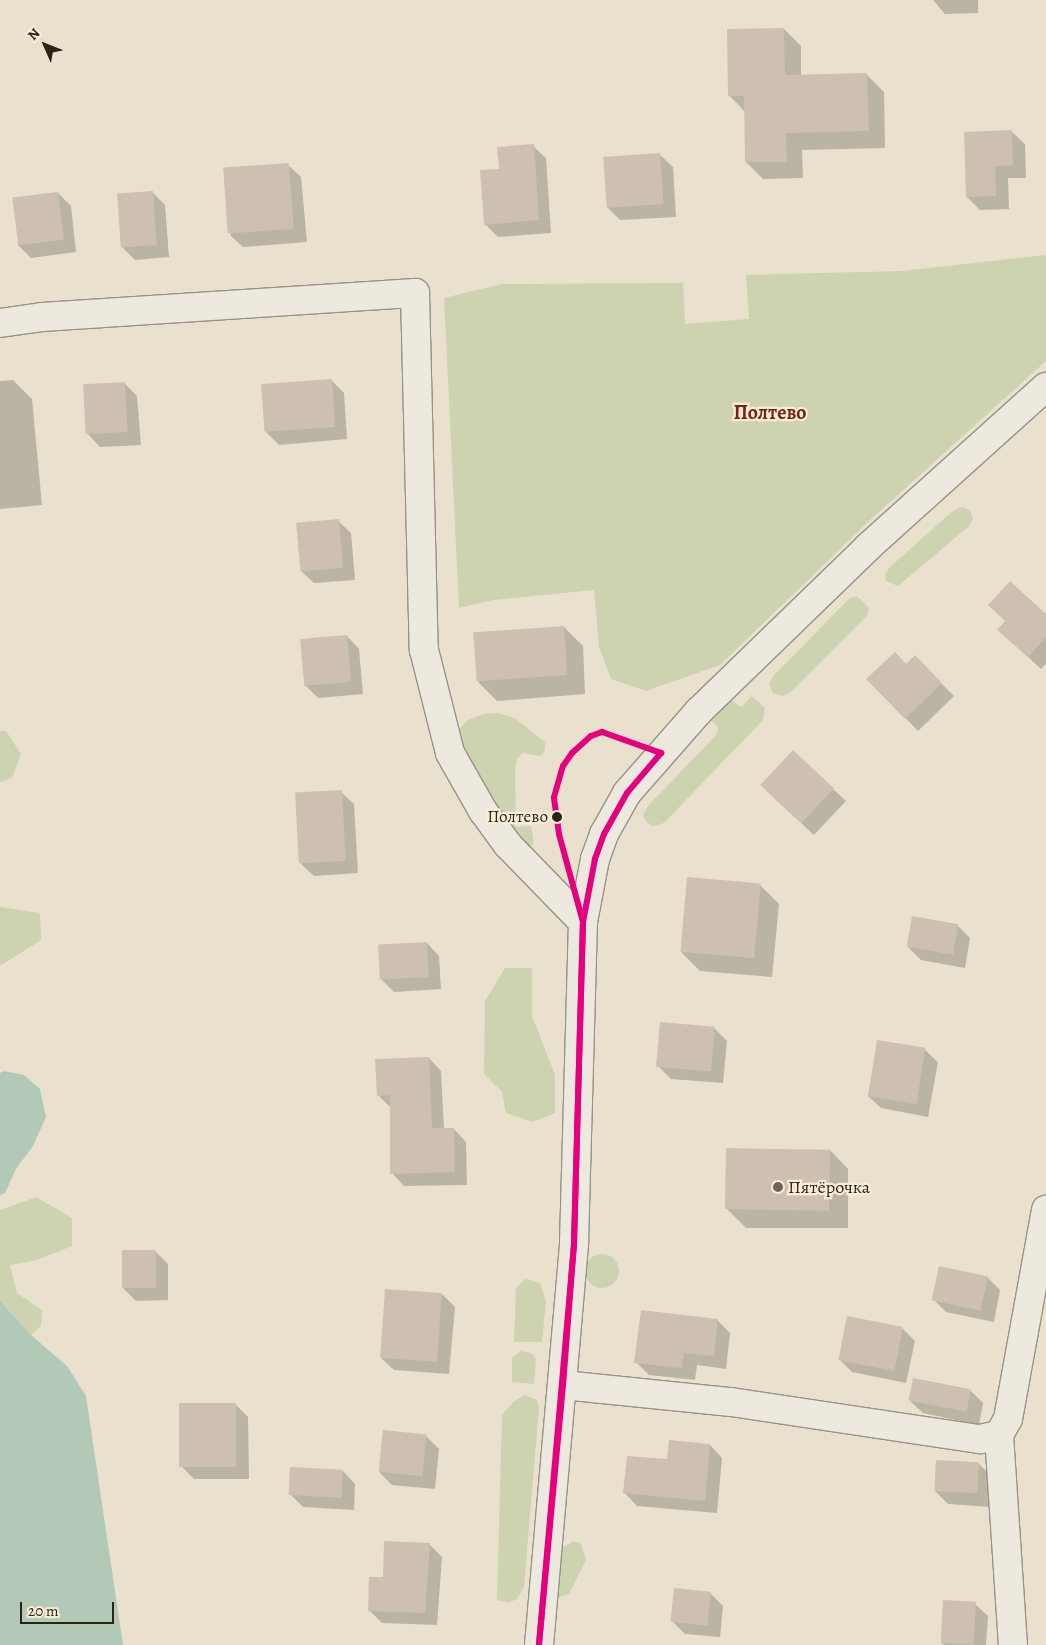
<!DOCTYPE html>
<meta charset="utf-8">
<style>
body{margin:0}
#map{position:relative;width:1046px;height:1645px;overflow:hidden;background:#e9e1ce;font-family:Alegreya,serif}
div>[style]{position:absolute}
.green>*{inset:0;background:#cdd2b0}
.round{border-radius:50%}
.water>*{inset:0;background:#b3c9b8}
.shadow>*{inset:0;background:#0003}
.building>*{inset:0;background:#cec0b0;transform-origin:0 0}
.roads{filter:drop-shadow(1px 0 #989286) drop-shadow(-1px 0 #989286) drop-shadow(0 1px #989286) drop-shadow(0 -1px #989286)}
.minor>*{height:28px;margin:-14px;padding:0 14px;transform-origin:14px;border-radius:14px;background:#ede9df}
.bus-1>*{height:6px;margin:-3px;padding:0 3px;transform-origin:3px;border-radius:3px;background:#e5007d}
.dots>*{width:14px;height:14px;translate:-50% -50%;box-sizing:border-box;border:2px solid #f8eed8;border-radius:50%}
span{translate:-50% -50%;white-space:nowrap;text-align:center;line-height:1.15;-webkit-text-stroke:4.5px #f8eed8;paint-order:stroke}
.bus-label{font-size:17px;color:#2e2217}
.right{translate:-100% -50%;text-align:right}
.poi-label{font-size:18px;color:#2e2217}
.left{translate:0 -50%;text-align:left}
.quarter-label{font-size:20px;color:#7a1f14;font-weight:700}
.north{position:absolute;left:20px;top:20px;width:50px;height:50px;-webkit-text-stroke:4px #f8eed8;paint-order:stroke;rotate:314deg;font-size:14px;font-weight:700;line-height:20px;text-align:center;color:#2e2217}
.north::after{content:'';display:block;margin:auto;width:18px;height:22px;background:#2e2217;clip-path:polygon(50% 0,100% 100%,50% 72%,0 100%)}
.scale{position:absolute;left:20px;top:1602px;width:94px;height:22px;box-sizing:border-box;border:2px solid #2e2217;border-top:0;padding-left:6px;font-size:15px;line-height:18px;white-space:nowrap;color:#2e2217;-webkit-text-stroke:4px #f8eed8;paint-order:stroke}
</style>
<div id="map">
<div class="green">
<div style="clip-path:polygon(1046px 255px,1046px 361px,869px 521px,720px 665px,646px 691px,611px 679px,599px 647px,594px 590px,494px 600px,459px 608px,444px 298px,502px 284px,683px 283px,685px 324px,749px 319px,746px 275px,902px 271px)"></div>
<div style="clip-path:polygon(962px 507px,970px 511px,973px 519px,968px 527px,898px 586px,886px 581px,885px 574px,890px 567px,954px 510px)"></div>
<div style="clip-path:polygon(857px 596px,869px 608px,867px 616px,791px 692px,782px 696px,773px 693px,769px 683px,774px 675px,850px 598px)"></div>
<div style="clip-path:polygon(752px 696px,765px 708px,763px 720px,664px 823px,653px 826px,646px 822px,643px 815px,647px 807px,717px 734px,718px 727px,711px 720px,712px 712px,721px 703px,731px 700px,741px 707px)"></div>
<div style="clip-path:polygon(499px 713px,516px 719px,545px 742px,545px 750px,541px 756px,523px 753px,517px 758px,515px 769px,516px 827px,531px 826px,534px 842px,528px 851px,517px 843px,461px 747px,457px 731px,468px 720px,483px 714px)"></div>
<div style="clip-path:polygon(0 731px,6px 731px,21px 754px,12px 778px,0 782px)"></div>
<div style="clip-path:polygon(0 907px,40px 913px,41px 940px,0 966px)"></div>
<div style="clip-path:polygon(505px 968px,532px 968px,532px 1016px,555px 1075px,555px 1113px,533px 1122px,506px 1113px,502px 1092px,484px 1074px,485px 1001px)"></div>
<div style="clip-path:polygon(36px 1197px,72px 1218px,72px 1246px,37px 1260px,10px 1265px,17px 1293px,42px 1310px,41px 1326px,31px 1335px,0 1301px,0 1210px)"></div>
<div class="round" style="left:585px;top:1254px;width:34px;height:34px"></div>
<div style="clip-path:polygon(526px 1279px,540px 1283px,546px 1301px,542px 1342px,514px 1342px,516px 1288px)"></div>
<div style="clip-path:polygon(521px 1351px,531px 1353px,536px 1359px,534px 1384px,512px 1382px,512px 1358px)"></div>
<div style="clip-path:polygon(525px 1395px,537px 1400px,539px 1408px,524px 1587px,517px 1599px,508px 1603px,497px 1600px,502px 1415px,513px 1402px)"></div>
<div style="clip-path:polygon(574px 1541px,581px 1544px,586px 1560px,569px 1594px,556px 1598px,558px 1550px)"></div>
</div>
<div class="water">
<div style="clip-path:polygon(4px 1071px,24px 1075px,40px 1089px,46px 1117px,33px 1146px,16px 1169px,5px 1193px,0 1195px,0 1073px)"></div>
<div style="clip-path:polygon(0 1301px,31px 1335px,67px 1366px,86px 1396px,123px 1645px,0 1645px)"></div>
</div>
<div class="shadow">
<div style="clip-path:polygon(933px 0,978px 0,978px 13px,945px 14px)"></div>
<div style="clip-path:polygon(784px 29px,801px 46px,801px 76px,867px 75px,884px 92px,885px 148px,802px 150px,803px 178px,763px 179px,746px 162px,745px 112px,729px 95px)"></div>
<div style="clip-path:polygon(1012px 132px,1025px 144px,1026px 178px,1008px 178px,1009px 209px,980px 210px,967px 197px)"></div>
<div style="clip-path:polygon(533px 146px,546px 158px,551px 233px,498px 237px,485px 224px,500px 170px)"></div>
<div style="clip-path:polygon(660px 155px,673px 167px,676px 217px,620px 220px,607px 207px)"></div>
<div style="clip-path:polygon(288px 165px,301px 177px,307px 242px,243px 247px,230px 235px)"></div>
<div style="clip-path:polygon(152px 192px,165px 205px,169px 257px,135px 260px,122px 247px)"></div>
<div style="clip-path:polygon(58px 193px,71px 206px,76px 252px,31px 258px,18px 245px)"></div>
<div style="clip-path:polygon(13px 380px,32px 399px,42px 505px,0 509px,0 381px)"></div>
<div style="clip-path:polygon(331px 380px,344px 393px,347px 439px,279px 445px,266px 432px)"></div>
<div style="clip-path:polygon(124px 383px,137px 396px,141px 445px,100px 447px,88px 434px)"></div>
<div style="clip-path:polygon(338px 521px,351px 533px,355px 580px,314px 583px,301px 571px)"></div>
<div style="clip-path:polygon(1046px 615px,1046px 664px,1041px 669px,1012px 642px)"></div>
<div style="clip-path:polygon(564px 627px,583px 646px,585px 694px,497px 701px,478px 682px)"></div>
<div style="clip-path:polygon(347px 636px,359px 649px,363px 694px,318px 698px,305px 685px)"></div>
<div style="clip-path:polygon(915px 657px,954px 696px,918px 731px,868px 679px,906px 665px)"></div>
<div style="clip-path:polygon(833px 789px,846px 801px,814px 835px,774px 798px)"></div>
<div style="clip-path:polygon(341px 792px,354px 804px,358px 873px,314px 876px,301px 864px)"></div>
<div style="clip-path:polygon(760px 885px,779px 904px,772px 977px,700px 971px,681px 952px)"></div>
<div style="clip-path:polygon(958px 926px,970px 938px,965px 968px,921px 960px,908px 947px)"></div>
<div style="clip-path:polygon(427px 943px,439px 956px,441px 989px,394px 992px,381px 979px)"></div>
<div style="clip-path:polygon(714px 1028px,727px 1041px,723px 1083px,671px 1079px,658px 1066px)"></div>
<div style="clip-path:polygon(878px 1041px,925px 1050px,938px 1062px,928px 1117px,881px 1108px,868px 1096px)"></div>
<div style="clip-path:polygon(429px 1058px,441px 1071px,444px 1129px,454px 1129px,466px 1142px,467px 1185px,404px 1186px,392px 1173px,391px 1108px,378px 1095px)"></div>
<div style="clip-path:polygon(830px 1150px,848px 1169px,848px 1228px,746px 1228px,727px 1209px)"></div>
<div style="clip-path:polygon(155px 1251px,168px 1264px,168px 1300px,136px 1301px,123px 1288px)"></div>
<div style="clip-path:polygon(987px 1277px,1000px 1290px,994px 1322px,946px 1312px,933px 1299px)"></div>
<div style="clip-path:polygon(442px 1294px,455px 1307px,449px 1374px,394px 1370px,381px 1358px)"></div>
<div style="clip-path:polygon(717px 1320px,730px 1333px,726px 1369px,697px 1365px,695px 1380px,649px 1375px,636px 1362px)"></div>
<div style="clip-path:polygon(902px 1328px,915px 1341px,906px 1383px,852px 1372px,840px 1360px)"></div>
<div style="clip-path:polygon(970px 1390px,983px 1403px,979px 1425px,923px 1413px,910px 1401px)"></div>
<div style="clip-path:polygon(235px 1404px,248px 1417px,249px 1479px,194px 1479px,181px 1466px)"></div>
<div style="clip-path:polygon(427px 1437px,439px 1449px,435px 1489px,392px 1485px,379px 1472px)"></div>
<div style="clip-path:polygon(710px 1445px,722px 1458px,717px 1513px,637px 1506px,625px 1493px,668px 1461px)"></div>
<div style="clip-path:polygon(979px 1464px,991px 1476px,990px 1507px,948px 1504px,935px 1491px)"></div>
<div style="clip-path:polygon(343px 1471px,355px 1484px,354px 1510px,303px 1507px,290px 1494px)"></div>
<div style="clip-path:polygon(429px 1544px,442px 1557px,437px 1625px,382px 1623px,369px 1610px,384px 1579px)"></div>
<div style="clip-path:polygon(710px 1593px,723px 1606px,720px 1637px,685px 1634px,672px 1621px)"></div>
<div style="clip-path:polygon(975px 1604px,988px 1616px,986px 1645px,944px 1645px,941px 1642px)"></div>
</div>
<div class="building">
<div style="clip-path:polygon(784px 28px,785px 75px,867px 73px,869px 131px,786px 133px,787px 162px,745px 162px,744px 96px,728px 96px,727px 29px)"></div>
<div style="clip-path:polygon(1012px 130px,1013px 165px,995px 166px,996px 196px,966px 197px,964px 132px)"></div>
<div style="clip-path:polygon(534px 144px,539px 220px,484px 225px,480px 170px,499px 169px,497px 147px)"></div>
<div style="left:660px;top:153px;width:51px;height:57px;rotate:86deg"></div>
<div style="left:289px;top:163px;width:66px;height:66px;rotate:86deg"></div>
<div style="left:153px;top:191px;width:54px;height:36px;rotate:86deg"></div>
<div style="left:58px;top:192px;width:48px;height:46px;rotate:83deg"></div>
<div style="left:332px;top:379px;width:48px;height:71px;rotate:86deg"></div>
<div style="left:125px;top:382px;width:50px;height:42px;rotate:87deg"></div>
<div style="left:339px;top:519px;width:49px;height:43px;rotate:85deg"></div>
<div style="clip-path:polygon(1010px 581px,1046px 614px,1046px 637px,1028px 657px,997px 630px,1005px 621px,988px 605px)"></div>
<div style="left:564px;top:626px;width:49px;height:91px;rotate:86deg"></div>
<div style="left:347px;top:635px;width:47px;height:47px;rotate:85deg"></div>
<div style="clip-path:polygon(895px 652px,906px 664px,915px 655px,942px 683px,905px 719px,866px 679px)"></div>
<div style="left:793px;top:750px;width:56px;height:48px;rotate:43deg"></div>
<div style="left:342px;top:790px;width:71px;height:47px;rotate:87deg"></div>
<div style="left:687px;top:877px;width:74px;height:75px;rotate:5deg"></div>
<div style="left:912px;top:916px;width:47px;height:31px;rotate:10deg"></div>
<div style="left:427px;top:942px;width:35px;height:49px;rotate:87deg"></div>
<div style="left:660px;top:1022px;width:55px;height:45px;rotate:5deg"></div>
<div style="left:877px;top:1040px;width:49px;height:57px;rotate:9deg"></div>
<div style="clip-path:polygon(429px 1057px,432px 1128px,454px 1128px,455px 1172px,390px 1174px,390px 1095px,377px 1096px,375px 1059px)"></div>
<div style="left:726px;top:1148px;width:104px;height:61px;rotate:1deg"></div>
<div style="left:122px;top:1250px;width:34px;height:38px"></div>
<div style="left:939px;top:1266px;width:50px;height:35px;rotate:12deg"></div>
<div style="left:385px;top:1289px;width:57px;height:69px;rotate:4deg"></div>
<div style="clip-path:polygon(641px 1310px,718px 1319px,714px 1356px,684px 1353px,682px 1368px,634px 1363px)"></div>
<div style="left:847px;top:1316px;width:57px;height:45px;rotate:11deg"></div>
<div style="left:913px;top:1378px;width:59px;height:23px;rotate:11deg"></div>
<div style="left:179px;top:1403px;width:57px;height:64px"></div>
<div style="left:383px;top:1430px;width:44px;height:42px;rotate:6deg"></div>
<div style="clip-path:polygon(669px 1440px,710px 1444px,705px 1501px,623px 1493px,627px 1456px,667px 1459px)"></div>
<div style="left:936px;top:1460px;width:43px;height:31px;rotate:3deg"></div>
<div style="left:290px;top:1467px;width:53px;height:28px;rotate:3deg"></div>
<div style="clip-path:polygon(384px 1541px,430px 1543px,425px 1613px,368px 1611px,369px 1577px,383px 1577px)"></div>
<div style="left:674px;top:1588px;width:37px;height:34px;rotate:6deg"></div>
<div style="left:943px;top:1600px;width:33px;height:43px;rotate:3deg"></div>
</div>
<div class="roads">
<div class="minor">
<div style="left:0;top:323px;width:42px;rotate:-8.1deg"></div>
<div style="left:42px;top:317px;width:374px;rotate:-3.7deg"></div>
<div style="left:415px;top:293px;width:357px;rotate:88.6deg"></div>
<div style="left:424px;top:650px;width:106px;rotate:75.8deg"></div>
<div style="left:450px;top:753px;width:67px;rotate:60.4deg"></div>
<div style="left:483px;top:811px;width:42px;rotate:53.7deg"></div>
<div style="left:508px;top:845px;width:107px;rotate:45.8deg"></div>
<div style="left:563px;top:1385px;width:169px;rotate:5.8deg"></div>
<div style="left:731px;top:1402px;width:252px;rotate:8.5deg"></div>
<div style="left:980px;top:1439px;width:19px;rotate:-12deg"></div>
<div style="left:999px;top:1435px;width:18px;rotate:-61deg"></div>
<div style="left:1008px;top:1419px;width:213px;rotate:-79.7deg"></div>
<div style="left:999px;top:1435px;width:210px;rotate:86.2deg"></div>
<div style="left:539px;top:1645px;width:404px;rotate:-85deg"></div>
<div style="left:574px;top:1243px;width:321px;rotate:-88.4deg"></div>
<div style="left:583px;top:922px;width:64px;rotate:-79.2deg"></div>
<div style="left:595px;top:859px;width:27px;rotate:-70deg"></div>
<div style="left:604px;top:834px;width:47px;rotate:-60.7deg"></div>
<div style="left:627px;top:793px;width:109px;rotate:-48.7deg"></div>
<div style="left:699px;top:711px;width:235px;rotate:-44.1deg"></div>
<div style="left:868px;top:547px;width:239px;rotate:-42deg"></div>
</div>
</div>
<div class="bus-1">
<div style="left:602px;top:732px;width:63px;rotate:19.6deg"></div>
<div style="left:661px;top:753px;width:52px;rotate:130.4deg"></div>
<div style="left:627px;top:793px;width:47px;rotate:119.3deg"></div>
<div style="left:604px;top:834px;width:27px;rotate:110deg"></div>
<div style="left:595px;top:859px;width:64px;rotate:100.8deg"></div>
<div style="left:583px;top:922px;width:91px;rotate:-105.3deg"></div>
<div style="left:559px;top:834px;width:37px;rotate:-98deg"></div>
<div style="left:554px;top:797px;width:32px;rotate:-74deg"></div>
<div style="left:563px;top:766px;width:16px;rotate:-55deg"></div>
<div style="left:572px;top:753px;width:25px;rotate:-42deg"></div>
<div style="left:591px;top:736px;width:12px;rotate:-20deg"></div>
<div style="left:574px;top:1243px;width:142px;rotate:94.4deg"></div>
<div style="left:563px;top:1385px;width:261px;rotate:95.3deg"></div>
<div style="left:539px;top:1645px;width:404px;rotate:-85deg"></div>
<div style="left:574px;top:1243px;width:321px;rotate:-88.4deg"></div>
<div style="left:574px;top:1243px;width:321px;rotate:-88.4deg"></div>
</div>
<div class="dots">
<div style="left:557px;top:817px;background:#2e2217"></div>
<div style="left:778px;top:1187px;background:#6f6557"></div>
</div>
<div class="bus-label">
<span class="right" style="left:548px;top:817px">Полтево</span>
</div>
<div class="poi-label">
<span class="left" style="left:788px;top:1187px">Пятёрочка</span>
</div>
<div class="quarter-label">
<span style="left:770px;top:412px">Полтево</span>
</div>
<div class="north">N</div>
<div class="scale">20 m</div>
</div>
